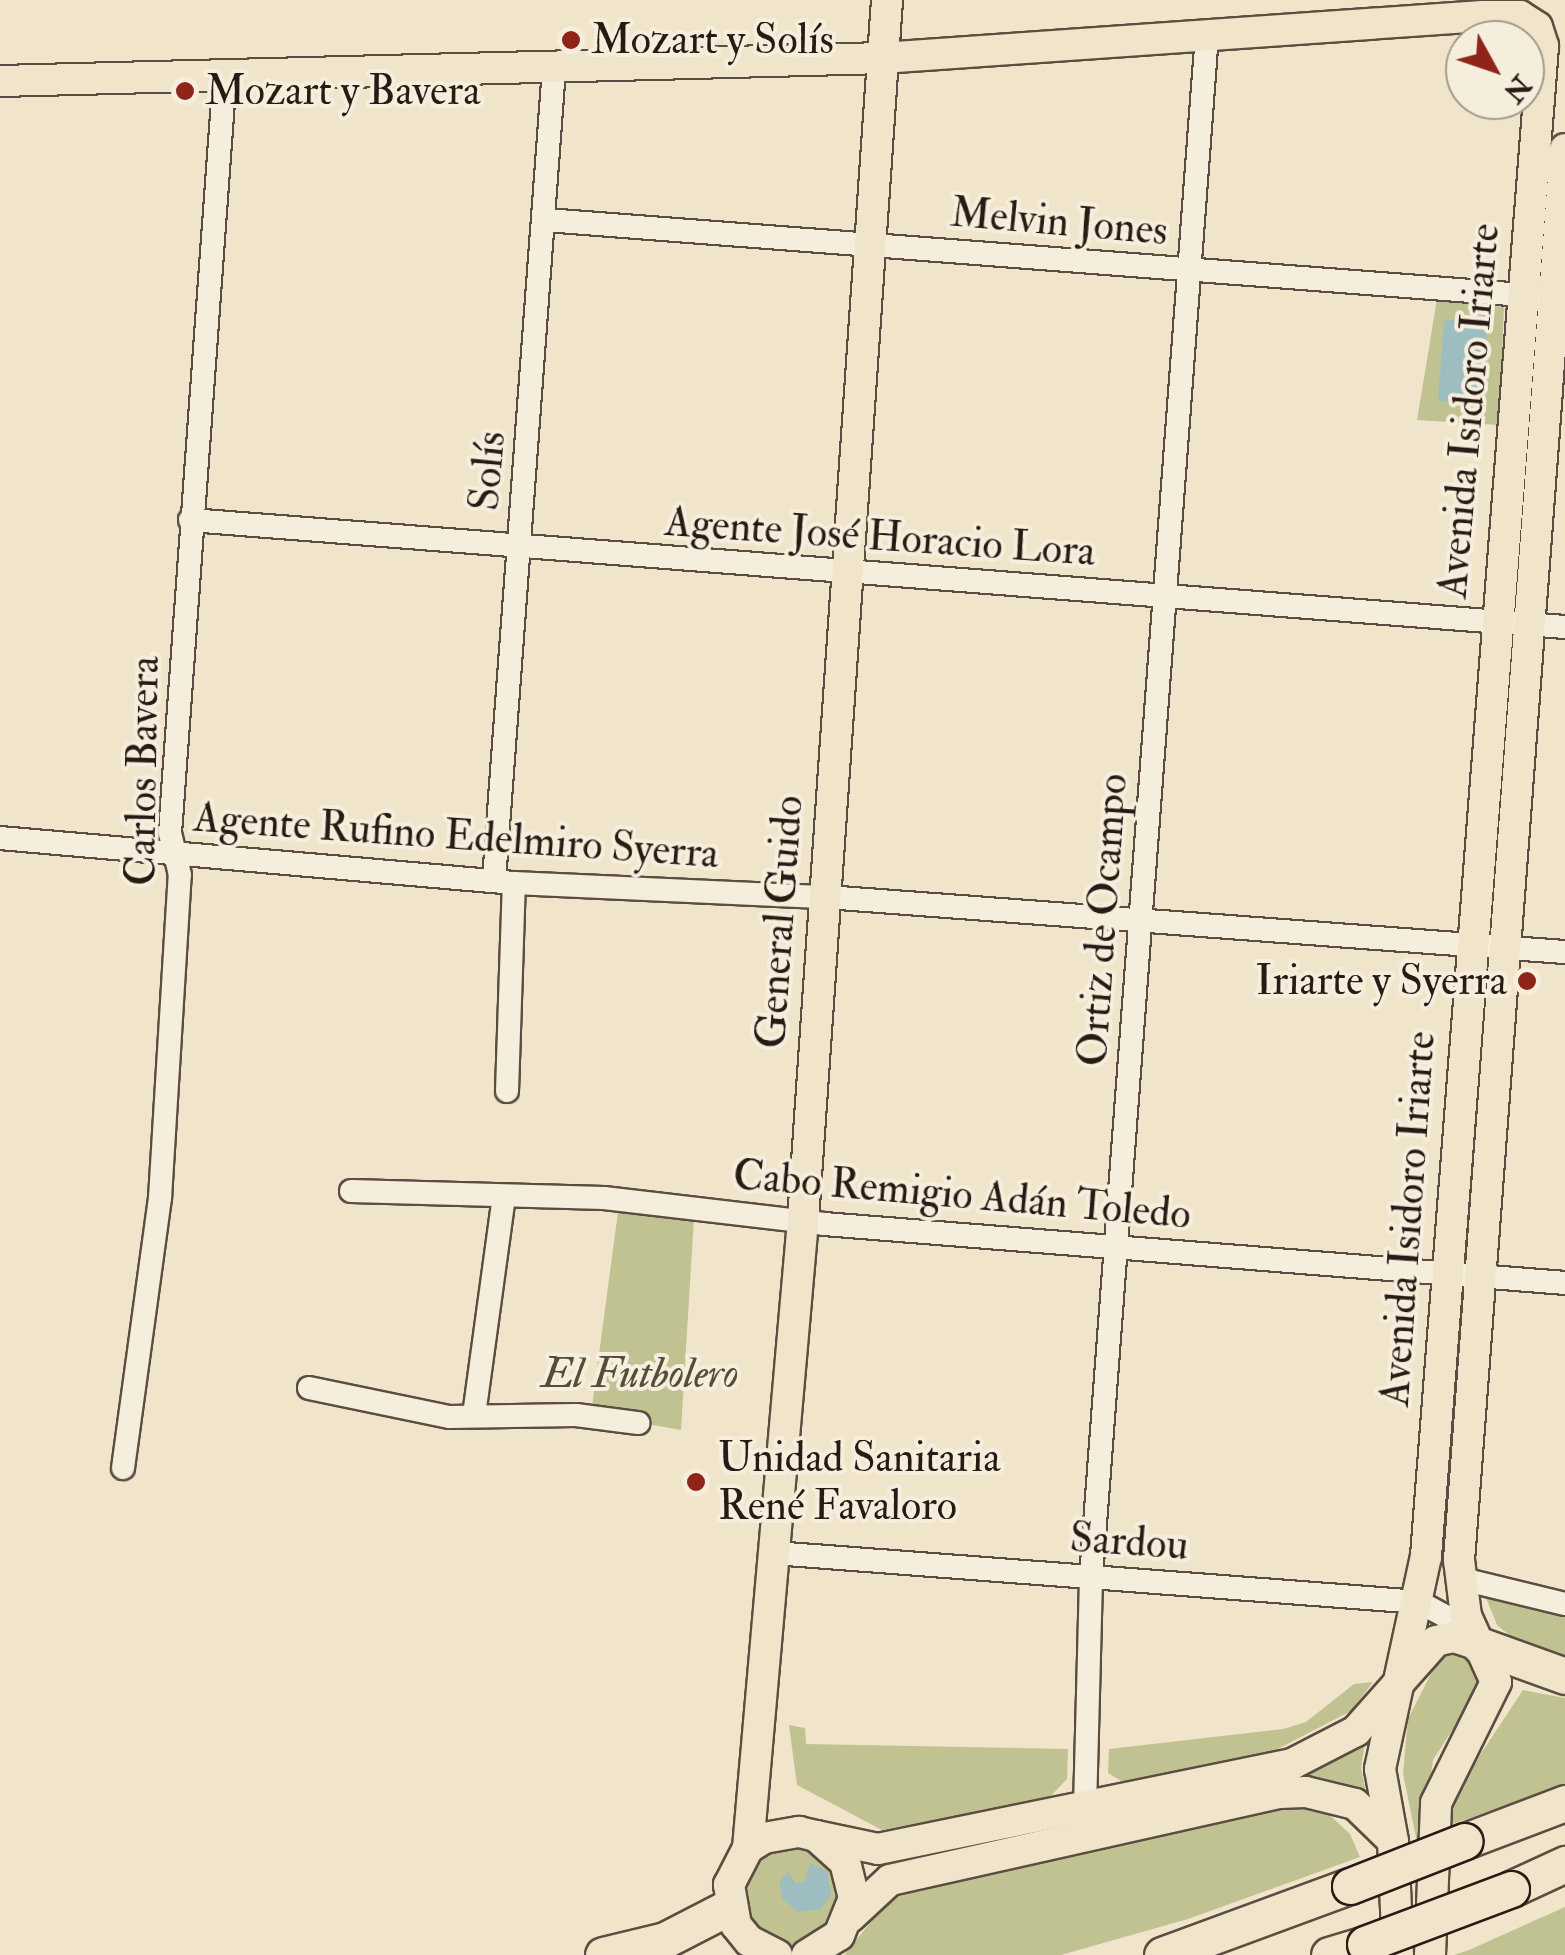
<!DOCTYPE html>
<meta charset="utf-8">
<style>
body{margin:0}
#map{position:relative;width:1565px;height:1955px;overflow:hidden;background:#f0e5cb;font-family:"IM FELL Double Pica",serif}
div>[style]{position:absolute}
.green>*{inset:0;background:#c1c292}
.round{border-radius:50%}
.water>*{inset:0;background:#9ebdc0}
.roads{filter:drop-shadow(2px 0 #5b4d41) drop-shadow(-2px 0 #5b4d41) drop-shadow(0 2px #5b4d41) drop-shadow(0 -2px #5b4d41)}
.minor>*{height:22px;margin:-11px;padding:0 11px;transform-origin:11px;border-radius:11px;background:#f5eedd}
.major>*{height:30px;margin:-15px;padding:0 15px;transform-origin:15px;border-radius:15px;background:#f0e5cb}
.highway>*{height:35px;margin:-17.5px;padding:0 17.5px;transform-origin:17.5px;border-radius:17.5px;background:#f0e5cb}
.bridges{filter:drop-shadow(2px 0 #291a13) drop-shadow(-2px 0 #291a13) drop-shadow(0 2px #291a13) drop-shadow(0 -2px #291a13)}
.highway-bridge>*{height:35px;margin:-17.5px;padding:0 17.5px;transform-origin:17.5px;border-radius:17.5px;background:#f0e5cb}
.dots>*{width:28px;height:28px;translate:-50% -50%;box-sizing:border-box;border:5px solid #f5eedd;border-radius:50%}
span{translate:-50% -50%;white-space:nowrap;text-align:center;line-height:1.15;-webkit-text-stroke:8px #f5eedd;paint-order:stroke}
.poi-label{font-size:42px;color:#291a13}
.left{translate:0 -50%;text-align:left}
.right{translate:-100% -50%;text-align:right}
.street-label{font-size:42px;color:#291a13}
.park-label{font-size:42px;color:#574c39;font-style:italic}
.north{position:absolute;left:1445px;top:20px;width:100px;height:100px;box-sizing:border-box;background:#f5eedd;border:2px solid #a3998c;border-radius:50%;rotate:130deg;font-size:28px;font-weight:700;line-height:40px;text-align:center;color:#291a13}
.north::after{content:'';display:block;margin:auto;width:35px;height:45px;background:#8f2418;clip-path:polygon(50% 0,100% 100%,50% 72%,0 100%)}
</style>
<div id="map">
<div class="green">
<div style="clip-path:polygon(1437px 299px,1504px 307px,1499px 425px,1417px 420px)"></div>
<div style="clip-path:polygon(618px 1212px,694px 1218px,681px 1430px,591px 1414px)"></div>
<div style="clip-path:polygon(1482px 1588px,1565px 1610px,1565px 1658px,1525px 1648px,1497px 1625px)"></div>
<div style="clip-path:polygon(1458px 1651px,1468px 1654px,1483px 1682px,1433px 1760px,1420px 1857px,1403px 1774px,1408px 1719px,1438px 1660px)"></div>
<div style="clip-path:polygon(1373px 1682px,1351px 1711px,1268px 1754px,1128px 1785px,1108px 1773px,1109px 1749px,1283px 1729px,1306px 1722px,1354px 1684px)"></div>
<div style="clip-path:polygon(1523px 1690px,1565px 1698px,1565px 1785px,1441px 1828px,1449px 1802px)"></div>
<div style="clip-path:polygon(789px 1725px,805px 1728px,806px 1744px,1068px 1749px,1067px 1779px,1048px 1799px,882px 1830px,797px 1785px)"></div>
<div style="clip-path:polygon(1366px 1736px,1361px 1768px,1367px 1798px,1342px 1784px,1277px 1783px,1328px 1763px)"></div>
<div style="clip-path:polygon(1288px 1805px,1323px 1809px,1350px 1834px,1360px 1857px,1188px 1919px,1061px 1955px,844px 1955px,891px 1897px,909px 1888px)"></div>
<div class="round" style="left:742px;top:1845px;width:102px;height:102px"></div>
<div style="clip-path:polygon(1565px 1907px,1565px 1955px,1454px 1955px,1469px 1950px)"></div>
</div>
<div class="water">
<div style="clip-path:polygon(1488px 315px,1482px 397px,1471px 403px,1438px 401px,1444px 321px)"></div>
<div style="clip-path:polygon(810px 1863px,827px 1871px,831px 1894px,821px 1909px,798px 1912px,782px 1898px,780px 1881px,788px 1872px,795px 1883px,805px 1881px)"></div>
</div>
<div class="roads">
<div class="minor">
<div style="left:546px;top:220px;width:994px;rotate:4.39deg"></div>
<div style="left:190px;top:520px;width:1379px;rotate:4.45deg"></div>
<div style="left:0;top:838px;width:516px;rotate:5deg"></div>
<div style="left:514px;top:883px;width:312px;rotate:2.6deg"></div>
<div style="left:826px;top:897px;width:741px;rotate:4.26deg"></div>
<div style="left:494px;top:880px;width:814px;rotate:-85.77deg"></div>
<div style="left:507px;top:1091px;width:208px;rotate:-88.1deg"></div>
<div style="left:351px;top:1191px;width:253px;rotate:1.6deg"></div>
<div style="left:604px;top:1198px;width:222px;rotate:6.7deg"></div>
<div style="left:824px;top:1224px;width:743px;rotate:4.55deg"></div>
<div style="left:309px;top:1388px;width:143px;rotate:11.7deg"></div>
<div style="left:449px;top:1417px;width:127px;rotate:-0.9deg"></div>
<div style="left:576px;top:1415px;width:63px;rotate:7.4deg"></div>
<div style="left:474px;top:1415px;width:220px;rotate:-82.2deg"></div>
<div style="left:123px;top:1468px;width:273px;rotate:-82.2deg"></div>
<div style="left:160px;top:1198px;width:324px;rotate:-86.5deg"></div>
<div style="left:180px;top:875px;width:43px;rotate:-103.4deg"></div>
<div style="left:170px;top:833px;width:761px;rotate:-85.86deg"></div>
<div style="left:774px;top:1553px;width:647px;rotate:4.34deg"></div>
<div style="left:1419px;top:1602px;width:59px;rotate:28.3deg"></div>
<div style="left:1458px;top:1578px;width:110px;rotate:13.7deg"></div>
<div style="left:1085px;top:1808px;width:231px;rotate:-88.5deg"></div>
<div style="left:1091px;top:1577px;width:1545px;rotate:-85.7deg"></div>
</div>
<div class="major">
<div style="left:0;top:81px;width:882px;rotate:-1.49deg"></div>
<div style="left:882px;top:58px;width:602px;rotate:-4deg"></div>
<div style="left:1483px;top:16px;width:37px"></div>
<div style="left:1520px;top:16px;width:20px;rotate:33deg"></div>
<div style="left:1537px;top:27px;width:20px;rotate:72deg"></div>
<div style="left:1543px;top:46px;width:1515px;rotate:94.43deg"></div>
<div style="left:1426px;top:1556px;width:218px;rotate:102.2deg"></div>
<div style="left:1380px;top:1769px;width:73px;rotate:79.8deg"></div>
<div style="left:1393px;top:1841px;width:114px;rotate:87.5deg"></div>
<div style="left:816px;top:1836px;width:63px;rotate:11.8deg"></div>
<div style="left:878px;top:1849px;width:423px;rotate:-11.6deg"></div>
<div style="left:1292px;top:1764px;width:72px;rotate:-27.3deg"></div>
<div style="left:1356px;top:1731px;width:120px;rotate:-48.4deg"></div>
<div style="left:1436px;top:1641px;width:18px;rotate:-13deg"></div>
<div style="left:1454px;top:1637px;width:26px;rotate:18deg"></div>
<div style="left:748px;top:1848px;width:630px;rotate:-84.99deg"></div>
<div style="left:803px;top:1220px;width:1223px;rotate:-86.06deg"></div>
<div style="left:850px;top:1917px;width:54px;rotate:-42.8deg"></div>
<div style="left:890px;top:1880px;width:399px;rotate:-12.6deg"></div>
<div style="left:1279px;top:1793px;width:27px;rotate:-2deg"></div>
<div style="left:1306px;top:1792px;width:50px;rotate:13.8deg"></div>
<div style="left:1355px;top:1804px;width:50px;rotate:44.2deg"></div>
<div style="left:777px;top:1955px;width:31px;rotate:-153deg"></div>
<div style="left:749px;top:1941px;width:21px;rotate:-129deg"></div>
<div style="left:736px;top:1925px;width:41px;rotate:-99.9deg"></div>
<div style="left:729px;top:1885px;width:42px;rotate:-62.8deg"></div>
<div style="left:748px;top:1848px;width:19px;rotate:-32deg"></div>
<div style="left:764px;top:1838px;width:36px;rotate:-10deg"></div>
<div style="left:799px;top:1832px;width:17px;rotate:13deg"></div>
<div style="left:816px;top:1836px;width:39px;rotate:42deg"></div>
<div style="left:845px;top:1862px;width:37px;rotate:76deg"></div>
<div style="left:854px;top:1898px;width:40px;rotate:112deg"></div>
<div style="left:839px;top:1935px;width:38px;rotate:148deg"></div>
<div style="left:1430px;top:1955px;width:152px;rotate:-87.7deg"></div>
<div style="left:1436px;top:1803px;width:135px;rotate:-63.6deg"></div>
<div style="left:1496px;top:1682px;width:72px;rotate:-114.4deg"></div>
<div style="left:1466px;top:1616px;width:56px;rotate:-97.1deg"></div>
<div style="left:1459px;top:1560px;width:1415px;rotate:-85.7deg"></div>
</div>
<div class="highway">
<div style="left:1479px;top:1645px;width:91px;rotate:19.8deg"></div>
<div style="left:1465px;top:1841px;width:107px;rotate:-20.8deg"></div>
<div style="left:1511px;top:1889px;width:60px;rotate:-24.8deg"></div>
<div style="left:603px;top:1955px;width:64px;rotate:-13.6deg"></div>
<div style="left:665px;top:1940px;width:72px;rotate:-27.3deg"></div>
<div style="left:1162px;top:1955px;width:200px;rotate:-20.2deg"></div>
<div style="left:1329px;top:1955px;width:38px;rotate:-17deg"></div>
</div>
</div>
<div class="bridges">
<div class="highway-bridge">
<div style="left:1350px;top:1886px;width:123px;rotate:-21.4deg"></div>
<div style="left:1365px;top:1944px;width:156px;rotate:-20.6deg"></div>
</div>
</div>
<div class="dots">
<div style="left:571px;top:40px;background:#8f2418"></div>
<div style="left:185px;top:91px;background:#8f2418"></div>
<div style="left:1527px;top:981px;background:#8f2418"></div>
<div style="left:696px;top:1482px;background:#8f2418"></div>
</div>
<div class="poi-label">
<span class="left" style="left:591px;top:40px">Mozart y Solís</span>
<span class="left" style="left:205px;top:91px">Mozart y Bavera</span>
<span class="right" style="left:1507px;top:981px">Iriarte y Syerra</span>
<span class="left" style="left:718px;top:1482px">Unidad Sanitaria<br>René Favaloro</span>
</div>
<div class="street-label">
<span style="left:1059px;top:222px;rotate:5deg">Melvin Jones</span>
<span style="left:1469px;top:411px;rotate:-85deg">Avenida Isidoro Iriarte</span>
<span style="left:488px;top:471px;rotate:-85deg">Solís</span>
<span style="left:880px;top:537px;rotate:4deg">Agente José Horacio Lora</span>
<span style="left:143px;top:771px;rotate:-89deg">Carlos Bavera</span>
<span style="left:456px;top:836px;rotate:4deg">Agente Rufino Edelmiro Syerra</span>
<span style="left:1103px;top:920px;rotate:-86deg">Ortiz de Ocampo</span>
<span style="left:780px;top:922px;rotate:-86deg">General Guido</span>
<span style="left:962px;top:1195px;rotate:5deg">Cabo Remigio Adán Toledo</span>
<span style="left:1408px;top:1219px;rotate:-86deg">Avenida Isidoro Iriarte</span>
<span style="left:1129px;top:1542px;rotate:4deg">Sardou</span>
</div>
<div class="park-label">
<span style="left:640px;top:1374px">El Futbolero</span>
</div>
<div class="north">N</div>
</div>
